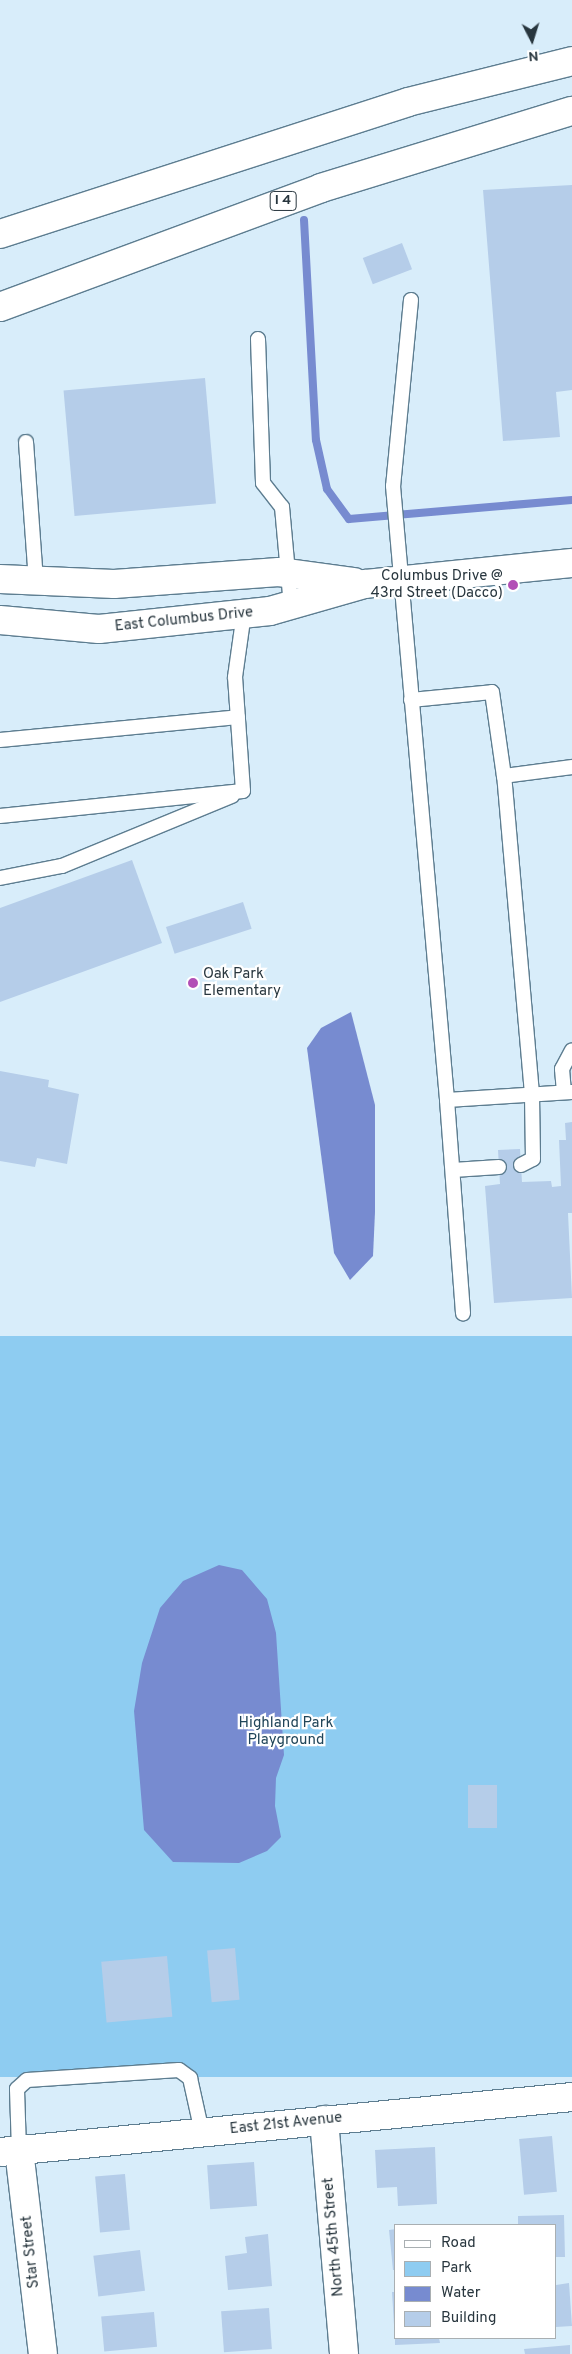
<!DOCTYPE html>
<style>
body{margin:0}
#map{position:relative;width:572px;height:2354px;overflow:hidden;background:#d8edfa;font-family:Overpass,sans-serif}
div>[style]{position:absolute}
.green>*{inset:0;background:#8eccf1;transform-origin:0 0}
.water>*{inset:0;background:#778bd0}
.stream>*{height:8px;margin:-4px;padding:0 4px;transform-origin:4px;border-radius:4px;background:#778bd0}
.building>*{inset:0;background:#b5cde9;transform-origin:0 0}
.roads{filter:drop-shadow(1px 0 #5d7d90) drop-shadow(-1px 0 #5d7d90) drop-shadow(0 1px #5d7d90) drop-shadow(0 -1px #5d7d90)}
.service>*{height:14px;margin:-7px;padding:0 7px;transform-origin:7px;border-radius:7px;background:#fff}
.minor>*{height:28px;margin:-14px;padding:0 14px;transform-origin:14px;border-radius:14px;background:#fff}
.tertiary>*{height:28px;margin:-14px;padding:0 14px;transform-origin:14px;border-radius:14px;background:#fff}
.secondary>*{height:28px;margin:-14px;padding:0 14px;transform-origin:14px;border-radius:14px;background:#fff}
.motorway>*{height:28px;margin:-14px;padding:0 14px;transform-origin:14px;border-radius:14px;background:#fff}
.dots>*{width:14px;height:14px;translate:-50% -50%;box-sizing:border-box;border:2px solid #fff;border-radius:50%}
span{translate:-50% -50%;white-space:nowrap;text-align:center;line-height:1.15;-webkit-text-stroke:4.5px #fff;paint-order:stroke}
.shield-label span{padding:1px 4px;background:#fff;border:1px solid;border-radius:4px;-webkit-text-stroke-width:0}
.shield-label{font-size:14px;color:#28363e;font-weight:700}
.poi-label{font-size:15px;color:#28363e}
.right{translate:-100% -50%;text-align:right}
.left{translate:0 -50%;text-align:left}
.street-label{font-size:15px;color:#28363e}
.park-label{font-size:15px;color:#204559}
.legend{position:absolute;left:394px;top:2224px;width:162px;height:115px;box-sizing:border-box;background:#fff;border:1px solid #a9afb2;margin:0;padding:6px 9px;list-style:none;font-size:15px;color:#28363e}
.legend li{display:flex;align-items:center;gap:10px;height:25px}
.legend b{width:25px;border:1px solid #a9afb2}
.north{position:absolute;left:507px;top:15px;width:50px;height:50px;-webkit-text-stroke:4px #fff;paint-order:stroke;rotate:175deg;font-size:14px;font-weight:700;line-height:20px;text-align:center;color:#28363e}
.north::after{content:'';display:block;margin:auto;width:18px;height:22px;background:#28363e;clip-path:polygon(50% 0,100% 100%,50% 72%,0 100%)}
</style>
<div id="map">
<div class="green">
<div style="left:572px;top:1336px;width:741px;height:574px;rotate:90deg"></div>
</div>
<div class="water">
<div style="clip-path:polygon(351px 1012px,375px 1105px,375px 1212px,373px 1256px,350px 1280px,334px 1253px,307px 1048px,321px 1028px)"></div>
<div style="clip-path:polygon(219px 1565px,242px 1570px,267px 1599px,276px 1633px,284px 1755px,276px 1778px,275px 1806px,281px 1837px,267px 1851px,239px 1863px,173px 1862px,144px 1830px,134px 1711px,142px 1663px,160px 1608px,183px 1581px)"></div>
</div>
<div class="stream">
<div style="left:304px;top:220px;width:220px;rotate:86.9deg"></div>
<div style="left:316px;top:440px;width:50px;rotate:77.3deg"></div>
<div style="left:327px;top:489px;width:37px;rotate:54deg"></div>
<div style="left:349px;top:519px;width:224px;rotate:-4.9deg"></div>
</div>
<div class="building">
<div style="clip-path:polygon(572px 185px,572px 390px,556px 392px,560px 437px,503px 441px,483px 190px)"></div>
<div style="left:402px;top:243px;width:28px;height:42px;rotate:69deg"></div>
<div style="left:205px;top:378px;width:126px;height:142px;rotate:85deg"></div>
<div style="clip-path:polygon(132px 860px,162px 943px,0 1002px,0 908px)"></div>
<div style="left:243px;top:902px;width:28px;height:81px;rotate:72deg"></div>
<div style="clip-path:polygon(0 1071px,49px 1080px,48px 1087px,79px 1094px,67px 1164px,37px 1158px,35px 1167px,0 1161px)"></div>
<div style="clip-path:polygon(572px 1122px,572px 1213px,568px 1213px,572px 1298px,494px 1303px,485px 1186px,500px 1184px,498px 1150px,520px 1149px,522px 1182px,551px 1181px,552px 1187px,561px 1186px,559px 1140px,566px 1140px,565px 1123px)"></div>
<div style="left:468px;top:1785px;width:29px;height:43px"></div>
<div style="left:235px;top:1948px;width:52px;height:28px;rotate:85deg"></div>
<div style="left:167px;top:1956px;width:61px;height:66px;rotate:85deg"></div>
<div style="left:552px;top:2136px;width:56px;height:33px;rotate:85deg"></div>
<div style="clip-path:polygon(435px 2147px,437px 2204px,398px 2206px,397px 2187px,377px 2188px,375px 2150px)"></div>
<div style="left:254px;top:2162px;width:44px;height:47px;rotate:86deg"></div>
<div style="left:125px;top:2174px;width:56px;height:30px;rotate:85deg"></div>
<div style="clip-path:polygon(564px 2215px,565px 2257px,556px 2257px,556px 2225px,518px 2225px,518px 2216px)"></div>
<div style="clip-path:polygon(396px 2229px,396px 2270px,393px 2270px,389px 2230px)"></div>
<div style="clip-path:polygon(268px 2234px,272px 2286px,228px 2290px,225px 2256px,247px 2253px,245px 2237px)"></div>
<div style="left:140px;top:2250px;width:41px;height:47px;rotate:83deg"></div>
<div style="clip-path:polygon(569px 2283px,572px 2326px,556px 2327px,556px 2285px)"></div>
<div style="clip-path:polygon(392px 2292px,396px 2292px,396px 2325px,394px 2325px)"></div>
<div style="left:269px;top:2308px;width:41px;height:48px;rotate:86deg"></div>
<div style="left:154px;top:2312px;width:35px;height:53px;rotate:85deg"></div>
<div style="clip-path:polygon(395px 2338px,439px 2338px,440px 2343px,395px 2345px)"></div>
<div style="clip-path:polygon(570px 2345px,570px 2354px,525px 2354px,524px 2349px)"></div>
</div>
<div class="roads">
<div class="service">
<div style="left:411px;top:300px;width:187px;rotate:95.5deg"></div>
<div style="left:393px;top:486px;width:616px;rotate:84.97deg"></div>
<div style="left:447px;top:1100px;width:125px;rotate:-3.7deg"></div>
<div style="left:258px;top:339px;width:144px;rotate:88deg"></div>
<div style="left:263px;top:483px;width:31px;rotate:52deg"></div>
<div style="left:282px;top:507px;width:98px;rotate:84.8deg"></div>
<div style="left:26px;top:442px;width:141px;rotate:85.9deg"></div>
<div style="left:411px;top:700px;width:81px;rotate:-5.6deg"></div>
<div style="left:492px;top:692px;width:85px;rotate:81.9deg"></div>
<div style="left:0;top:740px;width:239px;rotate:-5.5deg"></div>
<div style="left:0;top:816px;width:244px;rotate:-5.9deg"></div>
<div style="left:243px;top:791px;width:114px;rotate:-94deg"></div>
<div style="left:235px;top:677px;width:65px;rotate:-82deg"></div>
<div style="left:0;top:878px;width:63px;rotate:-11deg"></div>
<div style="left:62px;top:866px;width:184px;rotate:-22.4deg"></div>
<div style="left:564px;top:1092px;width:23px;rotate:-95deg"></div>
<div style="left:562px;top:1069px;width:21px;rotate:-62deg"></div>
<div style="left:447px;top:1100px;width:214px;rotate:85.7deg"></div>
<div style="left:521px;top:1165px;width:13px;rotate:-27deg"></div>
<div style="left:533px;top:1159px;width:65px;rotate:-90.9deg"></div>
<div style="left:532px;top:1094px;width:319px;rotate:-95deg"></div>
<div style="left:504px;top:776px;width:69px;rotate:-7.5deg"></div>
<div style="left:453px;top:1170px;width:46px;rotate:-3.7deg"></div>
<div style="left:19px;top:2150px;width:61px;rotate:-91.9deg"></div>
<div style="left:17px;top:2089px;width:13px;rotate:-42deg"></div>
<div style="left:27px;top:2080px;width:152px;rotate:-3.8deg"></div>
<div style="left:179px;top:2070px;width:14px;rotate:36deg"></div>
<div style="left:190px;top:2078px;width:55px;rotate:77.5deg"></div>
</div>
<div class="minor">
<div style="left:324px;top:2120px;width:235px;rotate:85.1deg"></div>
<div style="left:19px;top:2150px;width:205px;rotate:83.3deg"></div>
</div>
<div class="tertiary">
<div style="left:0;top:2152px;width:575px;rotate:-5.49deg"></div>
</div>
<div class="secondary">
<div style="left:0;top:579px;width:114px;rotate:2.5deg"></div>
<div style="left:114px;top:584px;width:165px;rotate:-4.2deg"></div>
<div style="left:279px;top:572px;width:76px;rotate:7.6deg"></div>
<div style="left:0;top:620px;width:99px;rotate:5.2deg"></div>
<div style="left:99px;top:629px;width:172px;rotate:-6deg"></div>
<div style="left:270px;top:611px;width:99px;rotate:-15.9deg"></div>
<div style="left:365px;top:584px;width:208px;rotate:-5.8deg"></div>
</div>
<div class="motorway">
<div style="left:0;top:234px;width:429px;rotate:-17.9deg"></div>
<div style="left:408px;top:102px;width:169px;rotate:-14deg"></div>
<div style="left:0;top:307px;width:342px;rotate:-20.3deg"></div>
<div style="left:321px;top:188px;width:263px;rotate:-17.1deg"></div>
</div>
</div>
<div class="dots">
<div style="left:513px;top:585px;background:#b24fb6"></div>
<div style="left:193px;top:983px;background:#b24fb6"></div>
</div>
<div class="shield-label">
<span style="left:283px;top:201px">I 4</span>
</div>
<div class="poi-label">
<span class="right" style="left:503px;top:585px">Columbus Drive @<br>43rd Street (Dacco)</span>
<span class="left" style="left:203px;top:983px">Oak Park<br>Elementary</span>
</div>
<div class="street-label">
<span style="left:184px;top:620px;rotate:-6deg">East Columbus Drive</span>
<span style="left:286px;top:2124px;rotate:-6deg">East 21st Avenue</span>
<span style="left:334px;top:2237px;rotate:-95deg">North 45th Street</span>
<span style="left:31px;top:2252px;rotate:-96deg">Star Street</span>
</div>
<div class="park-label">
<span style="left:286px;top:1732px">Highland Park<br>Playground</span>
</div>
<ul class="legend">
<li><b style="height:6px;background:#fff"></b>Road</li>
<li><b style="height:14px;background:#8eccf1"></b>Park</li>
<li><b style="height:14px;background:#778bd0"></b>Water</li>
<li><b style="height:14px;background:#b5cde9"></b>Building</li>
</ul>
<div class="north">N</div>
</div>
